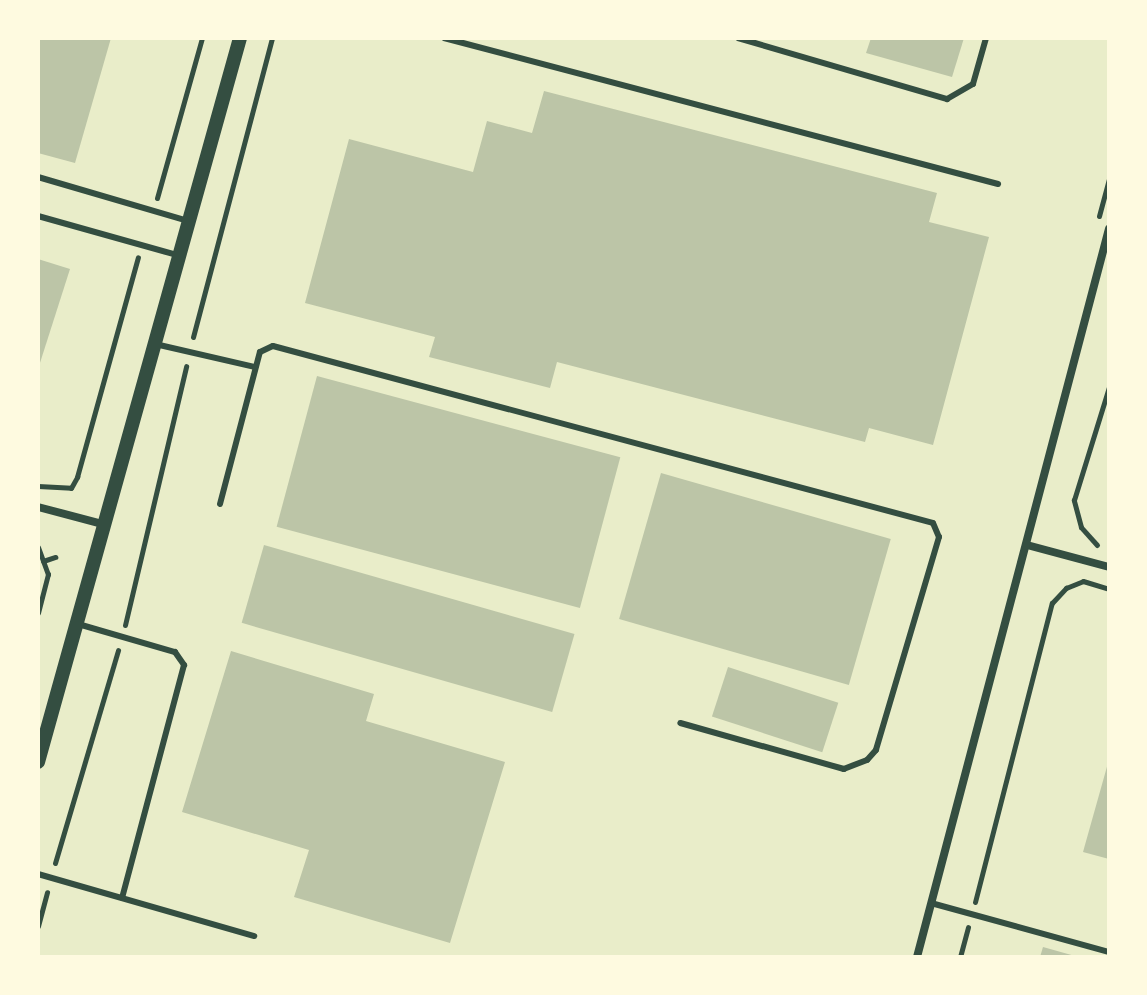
<!DOCTYPE html>
<style>
body{margin:0}
#map{position:relative;width:1147px;height:995px;overflow:hidden;background:#e9edc9;font-family:Barlow,sans-serif}
div>[style]{position:absolute}
.building>*{inset:0;background:#bcc5a7;transform-origin:0 0}
.path>*{height:5px;margin:-2.5px;padding:0 2.5px;transform-origin:2.5px;border-radius:2.5px;background:#344e41}
.service>*{height:6px;margin:-3px;padding:0 3px;transform-origin:3px;border-radius:3px;background:#344e41}
.minor>*{height:8px;margin:-4px;padding:0 4px;transform-origin:4px;border-radius:4px;background:#344e41}
.tertiary>*{height:14px;margin:-7px;padding:0 7px;transform-origin:7px;border-radius:7px;background:#344e41}
span{translate:-50% -50%;white-space:nowrap;text-align:center;line-height:1.15;-webkit-text-stroke:7px #fefae0;paint-order:stroke}
.frame{position:absolute;inset:0;border:40px solid #fefae0;pointer-events:none}
</style>
<div id="map">
<div class="building">
<div style="clip-path:polygon(38px 38px,111px 38px,75px 163px,38px 153px)"></div>
<div style="clip-path:polygon(871px 38px,964px 38px,952px 77px,866px 53px)"></div>
<div style="clip-path:polygon(544px 91px,937px 193px,929px 222px,989px 237px,933px 445px,869px 428px,865px 442px,557px 362px,550px 388px,429px 357px,435px 337px,305px 303px,349px 139px,473px 172px,487px 121px,532px 133px)"></div>
<div style="clip-path:polygon(38px 259px,70px 269px,39px 366px,38px 366px)"></div>
<div style="left:317px;top:376px;width:314px;height:156px;rotate:15deg"></div>
<div style="left:661px;top:473px;width:239px;height:152px;rotate:16deg"></div>
<div style="left:264px;top:545px;width:323px;height:81px;rotate:16deg"></div>
<div style="clip-path:polygon(231px 651px,374px 694px,366px 721px,505px 762px,450px 943px,294px 897px,309px 850px,182px 812px)"></div>
<div style="left:728px;top:667px;width:116px;height:52px;rotate:18deg"></div>
<div style="clip-path:polygon(1108px 763px,1109px 763px,1109px 859px,1083px 852px)"></div>
<div style="clip-path:polygon(1043px 947px,1075px 956px,1075px 957px,1040px 957px)"></div>
</div>
<div class="path">
<div style="left:157px;top:198px;width:166px;rotate:-74.3deg"></div>
<div style="left:1099px;top:216px;width:38px;rotate:-75deg"></div>
<div style="left:193px;top:337px;width:309px;rotate:-75.2deg"></div>
<div style="left:38px;top:486px;width:33px;rotate:3deg"></div>
<div style="left:71px;top:488px;width:13px;rotate:-61deg"></div>
<div style="left:77px;top:477px;width:228px;rotate:-74.5deg"></div>
<div style="left:1097px;top:545px;width:24px;rotate:-132deg"></div>
<div style="left:1081px;top:527px;width:28px;rotate:-105deg"></div>
<div style="left:1074px;top:500px;width:118px;rotate:-72.8deg"></div>
<div style="left:38px;top:547px;width:29px;rotate:70deg"></div>
<div style="left:48px;top:574px;width:40px;rotate:104.4deg"></div>
<div style="left:43px;top:561px;width:13px;rotate:-18deg"></div>
<div style="left:125px;top:625px;width:266px;rotate:-76.7deg"></div>
<div style="left:55px;top:863px;width:222px;rotate:-73.5deg"></div>
<div style="left:975px;top:902px;width:309px;rotate:-75.6deg"></div>
<div style="left:1052px;top:603px;width:21px;rotate:-47deg"></div>
<div style="left:1066px;top:588px;width:18px;rotate:-22deg"></div>
<div style="left:1083px;top:581px;width:27px;rotate:17deg"></div>
<div style="left:38px;top:926px;width:35px;rotate:-75deg"></div>
<div style="left:960px;top:957px;width:31px;rotate:-75deg"></div>
</div>
<div class="service">
<div style="left:444px;top:38px;width:573px;rotate:14.76deg"></div>
<div style="left:738px;top:38px;width:218px;rotate:16.3deg"></div>
<div style="left:947px;top:99px;width:30px;rotate:-30deg"></div>
<div style="left:973px;top:84px;width:48px;rotate:-74.2deg"></div>
<div style="left:38px;top:177px;width:156px;rotate:16.3deg"></div>
<div style="left:38px;top:216px;width:144px;rotate:15.7deg"></div>
<div style="left:155px;top:344px;width:103px;rotate:13deg"></div>
<div style="left:220px;top:504px;width:157px;rotate:-75.3deg"></div>
<div style="left:260px;top:352px;width:14px;rotate:-25deg"></div>
<div style="left:273px;top:346px;width:683px;rotate:15.01deg"></div>
<div style="left:933px;top:523px;width:15px;rotate:67deg"></div>
<div style="left:939px;top:537px;width:222px;rotate:106.5deg"></div>
<div style="left:876px;top:750px;width:13px;rotate:132deg"></div>
<div style="left:867px;top:760px;width:25px;rotate:159deg"></div>
<div style="left:844px;top:769px;width:170px;rotate:-164.3deg"></div>
<div style="left:78px;top:624px;width:101px;rotate:16.1deg"></div>
<div style="left:175px;top:652px;width:16px;rotate:55deg"></div>
<div style="left:184px;top:665px;width:241px;rotate:104.9deg"></div>
<div style="left:38px;top:874px;width:225px;rotate:16deg"></div>
<div style="left:931px;top:903px;width:185px;rotate:15.4deg"></div>
</div>
<div class="minor">
<div style="left:38px;top:507px;width:70px;rotate:14.8deg"></div>
<div style="left:1027px;top:545px;width:85px;rotate:15deg"></div>
<div style="left:917px;top:957px;width:753px;rotate:-75.23deg"></div>
</div>
<div class="tertiary">
<div style="left:38px;top:762px;width:752px;rotate:-74.41deg"></div>
</div>
<div class="frame"></div>
</div>
